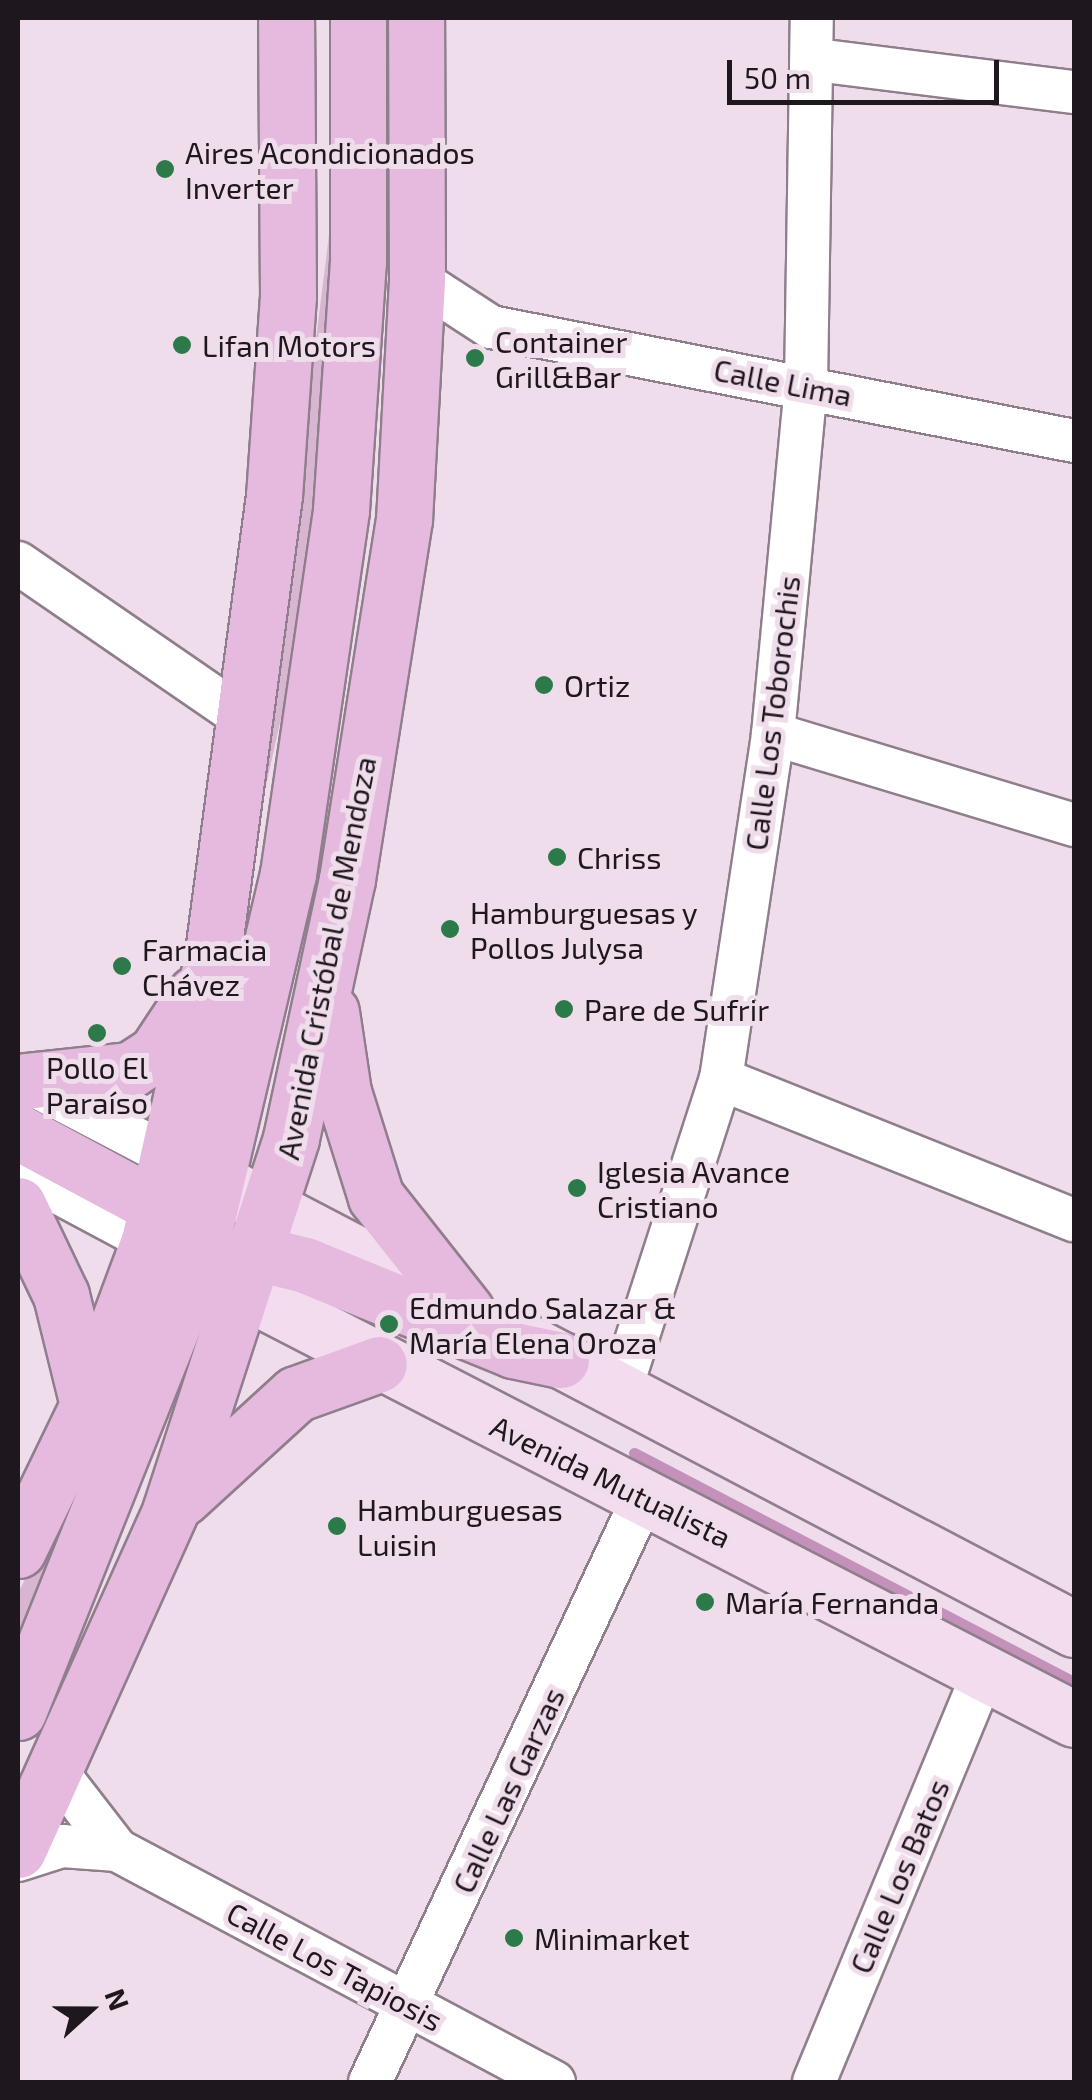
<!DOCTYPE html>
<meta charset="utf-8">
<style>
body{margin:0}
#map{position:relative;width:1092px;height:2100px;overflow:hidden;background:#f0ddec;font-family:"Exo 2",sans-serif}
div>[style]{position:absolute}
.green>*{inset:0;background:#d8b5d1}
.stream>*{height:11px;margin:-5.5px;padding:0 5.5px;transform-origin:5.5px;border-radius:5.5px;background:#c491ba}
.roads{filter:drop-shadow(2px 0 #8f7e8b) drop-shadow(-2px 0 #8f7e8b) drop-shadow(0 2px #8f7e8b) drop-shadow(0 -2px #8f7e8b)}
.minor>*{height:42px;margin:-21px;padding:0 21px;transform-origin:21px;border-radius:21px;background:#fff}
.secondary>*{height:55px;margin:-27.5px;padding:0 27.5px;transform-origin:27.5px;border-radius:27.5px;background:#f2dcee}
.primary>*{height:55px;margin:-27.5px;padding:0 27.5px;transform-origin:27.5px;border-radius:27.5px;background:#e6bade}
.dots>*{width:28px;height:28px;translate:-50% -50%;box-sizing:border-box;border:5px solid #f0ddec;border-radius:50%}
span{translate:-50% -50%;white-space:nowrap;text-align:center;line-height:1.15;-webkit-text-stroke:10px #f0ddec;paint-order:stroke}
.poi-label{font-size:30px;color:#1e171d}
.left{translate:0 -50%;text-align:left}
.street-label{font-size:30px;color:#1e171d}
.frame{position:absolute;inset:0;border:20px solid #1e171d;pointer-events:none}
.north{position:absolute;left:40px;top:1960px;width:100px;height:100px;-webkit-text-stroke:8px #f0ddec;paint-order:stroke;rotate:69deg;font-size:28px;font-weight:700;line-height:40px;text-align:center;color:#1e171d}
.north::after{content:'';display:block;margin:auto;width:35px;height:45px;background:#1e171d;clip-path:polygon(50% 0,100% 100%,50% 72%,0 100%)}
.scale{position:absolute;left:727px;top:60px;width:272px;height:45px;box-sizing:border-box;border:5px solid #1e171d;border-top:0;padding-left:12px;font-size:30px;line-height:35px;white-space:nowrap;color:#1e171d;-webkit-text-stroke:8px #f0ddec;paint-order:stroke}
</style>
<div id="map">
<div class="green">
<div style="clip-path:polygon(333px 203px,332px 349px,307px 601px,253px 844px)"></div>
<div style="clip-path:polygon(72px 1489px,39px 1628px,18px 1674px,18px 1593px)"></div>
</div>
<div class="stream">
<div style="left:634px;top:1453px;width:496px;rotate:27.5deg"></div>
</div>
<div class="roads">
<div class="minor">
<div style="left:816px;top:60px;width:260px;rotate:7.1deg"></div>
<div style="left:417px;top:279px;width:88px;rotate:33deg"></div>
<div style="left:491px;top:327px;width:594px;rotate:11.06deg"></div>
<div style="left:18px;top:563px;width:279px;rotate:34.5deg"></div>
<div style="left:773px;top:734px;width:314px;rotate:16.8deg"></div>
<div style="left:18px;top:1077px;width:173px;rotate:27.6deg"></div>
<div style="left:721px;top:1079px;width:380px;rotate:21.8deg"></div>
<div style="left:18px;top:1171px;width:149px;rotate:28.1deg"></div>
<div style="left:620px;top:1391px;width:328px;rotate:-72.1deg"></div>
<div style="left:721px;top:1079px;width:349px;rotate:-81.4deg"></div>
<div style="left:773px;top:734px;width:351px;rotate:-84.6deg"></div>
<div style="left:806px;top:385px;width:367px;rotate:-89.1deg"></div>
<div style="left:56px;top:1771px;width:100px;rotate:52.3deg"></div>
<div style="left:117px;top:1850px;width:495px;rotate:28deg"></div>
<div style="left:18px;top:1860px;width:46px;rotate:-17.7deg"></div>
<div style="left:62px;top:1846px;width:55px;rotate:4.2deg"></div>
<div style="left:370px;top:2082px;width:647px;rotate:-64.94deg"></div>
<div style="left:814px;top:2082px;width:446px;rotate:-67.5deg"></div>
</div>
<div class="secondary">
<div style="left:173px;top:1158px;width:309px;rotate:27.6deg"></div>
<div style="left:202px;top:1269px;width:981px;rotate:27.3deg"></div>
<div style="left:519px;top:1338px;width:627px;rotate:27.67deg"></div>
</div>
<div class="primary">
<div style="left:331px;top:1012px;width:81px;rotate:81.5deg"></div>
<div style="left:343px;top:1092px;width:110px;rotate:72.6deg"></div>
<div style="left:376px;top:1197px;width:145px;rotate:51.7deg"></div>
<div style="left:25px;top:1081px;width:106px;rotate:-6deg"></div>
<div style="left:130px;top:1070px;width:31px;rotate:-33deg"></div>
<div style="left:156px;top:1053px;width:71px;rotate:-56.5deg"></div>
<div style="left:18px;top:1132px;width:159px;rotate:28.2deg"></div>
<div style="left:158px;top:1207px;width:37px;rotate:11deg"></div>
<div style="left:18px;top:1205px;width:100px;rotate:64.5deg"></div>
<div style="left:61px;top:1295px;width:113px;rotate:76.2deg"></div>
<div style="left:224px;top:1258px;width:37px;rotate:-6deg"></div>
<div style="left:261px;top:1254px;width:45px;rotate:14deg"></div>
<div style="left:305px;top:1265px;width:225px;rotate:22.2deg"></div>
<div style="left:513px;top:1350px;width:49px;rotate:11.8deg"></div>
<div style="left:182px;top:1498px;width:154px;rotate:-42.4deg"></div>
<div style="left:296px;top:1394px;width:88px;rotate:-19.9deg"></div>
<div style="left:18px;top:1550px;width:161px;rotate:-64.2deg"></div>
<div style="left:88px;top:1405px;width:175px;rotate:-69.6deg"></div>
<div style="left:149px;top:1241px;width:288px;rotate:-77.4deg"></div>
<div style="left:212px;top:960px;width:468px;rotate:-82.4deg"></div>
<div style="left:274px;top:496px;width:200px;rotate:-86deg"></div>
<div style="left:288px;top:296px;width:278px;rotate:-90.4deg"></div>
<div style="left:18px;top:1712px;width:480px;rotate:-68.2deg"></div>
<div style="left:196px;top:1266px;width:403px;rotate:-76.8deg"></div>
<div style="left:288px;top:874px;width:368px;rotate:-81.7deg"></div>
<div style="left:341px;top:510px;width:250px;rotate:-86.1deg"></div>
<div style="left:358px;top:261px;width:243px;rotate:-90deg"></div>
<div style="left:18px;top:1850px;width:372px;rotate:-65.8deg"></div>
<div style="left:170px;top:1511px;width:392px;rotate:-72deg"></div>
<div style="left:291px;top:1138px;width:265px;rotate:-77.8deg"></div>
<div style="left:347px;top:879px;width:363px;rotate:-81deg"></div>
<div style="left:404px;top:520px;width:241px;rotate:-86.9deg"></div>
<div style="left:417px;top:279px;width:261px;rotate:-90.2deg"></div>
</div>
</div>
<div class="dots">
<div style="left:165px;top:169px;background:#2c7949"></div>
<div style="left:182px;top:345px;background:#2c7949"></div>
<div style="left:475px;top:358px;background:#2c7949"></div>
<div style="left:544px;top:685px;background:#2c7949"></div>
<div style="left:557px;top:857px;background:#2c7949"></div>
<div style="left:450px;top:929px;background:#2c7949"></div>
<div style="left:122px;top:966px;background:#2c7949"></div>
<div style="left:564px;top:1009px;background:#2c7949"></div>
<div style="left:97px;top:1033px;background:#2c7949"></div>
<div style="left:577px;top:1188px;background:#2c7949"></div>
<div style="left:389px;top:1324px;background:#2c7949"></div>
<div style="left:337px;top:1526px;background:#2c7949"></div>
<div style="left:705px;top:1602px;background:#2c7949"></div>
<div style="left:514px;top:1938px;background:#2c7949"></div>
</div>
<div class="poi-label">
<span class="left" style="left:185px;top:169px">Aires Acondicionados<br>Inverter</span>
<span class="left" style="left:495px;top:358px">Container<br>Grill&amp;Bar</span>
<span class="left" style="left:202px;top:345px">Lifan Motors</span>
<span class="left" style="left:564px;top:685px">Ortiz</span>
<span class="left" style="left:577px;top:857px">Chriss</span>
<span class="left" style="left:470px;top:929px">Hamburguesas y<br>Pollos Julysa</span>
<span class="left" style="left:142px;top:966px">Farmacia<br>Chávez</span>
<span class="left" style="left:584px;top:1009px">Pare de Sufrir</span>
<span style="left:97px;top:1084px">Pollo El<br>Paraíso</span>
<span class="left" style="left:597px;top:1188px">Iglesia Avance<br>Cristiano</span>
<span class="left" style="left:409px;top:1324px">Edmundo Salazar &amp;<br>María Elena Oroza</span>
<span class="left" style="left:357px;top:1526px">Hamburguesas<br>Luisin</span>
<span class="left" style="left:725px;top:1602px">María Fernanda</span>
<span class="left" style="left:534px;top:1938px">Minimarket</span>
</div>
<div class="street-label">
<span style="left:783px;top:382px;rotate:11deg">Calle Lima</span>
<span style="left:772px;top:713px;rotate:-83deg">Calle Los Toborochis</span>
<span style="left:326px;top:958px;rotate:-79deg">Avenida Cristóbal de Mendoza</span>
<span style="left:611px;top:1481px;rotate:26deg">Avenida Mutualista</span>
<span style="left:508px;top:1790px;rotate:-65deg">Calle Las Garzas</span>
<span style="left:899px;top:1876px;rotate:-67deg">Calle Los Batos</span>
<span style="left:335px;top:1966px;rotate:28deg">Calle Los Tapiosis</span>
</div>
<div class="frame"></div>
<div class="north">N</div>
<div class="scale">50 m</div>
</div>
